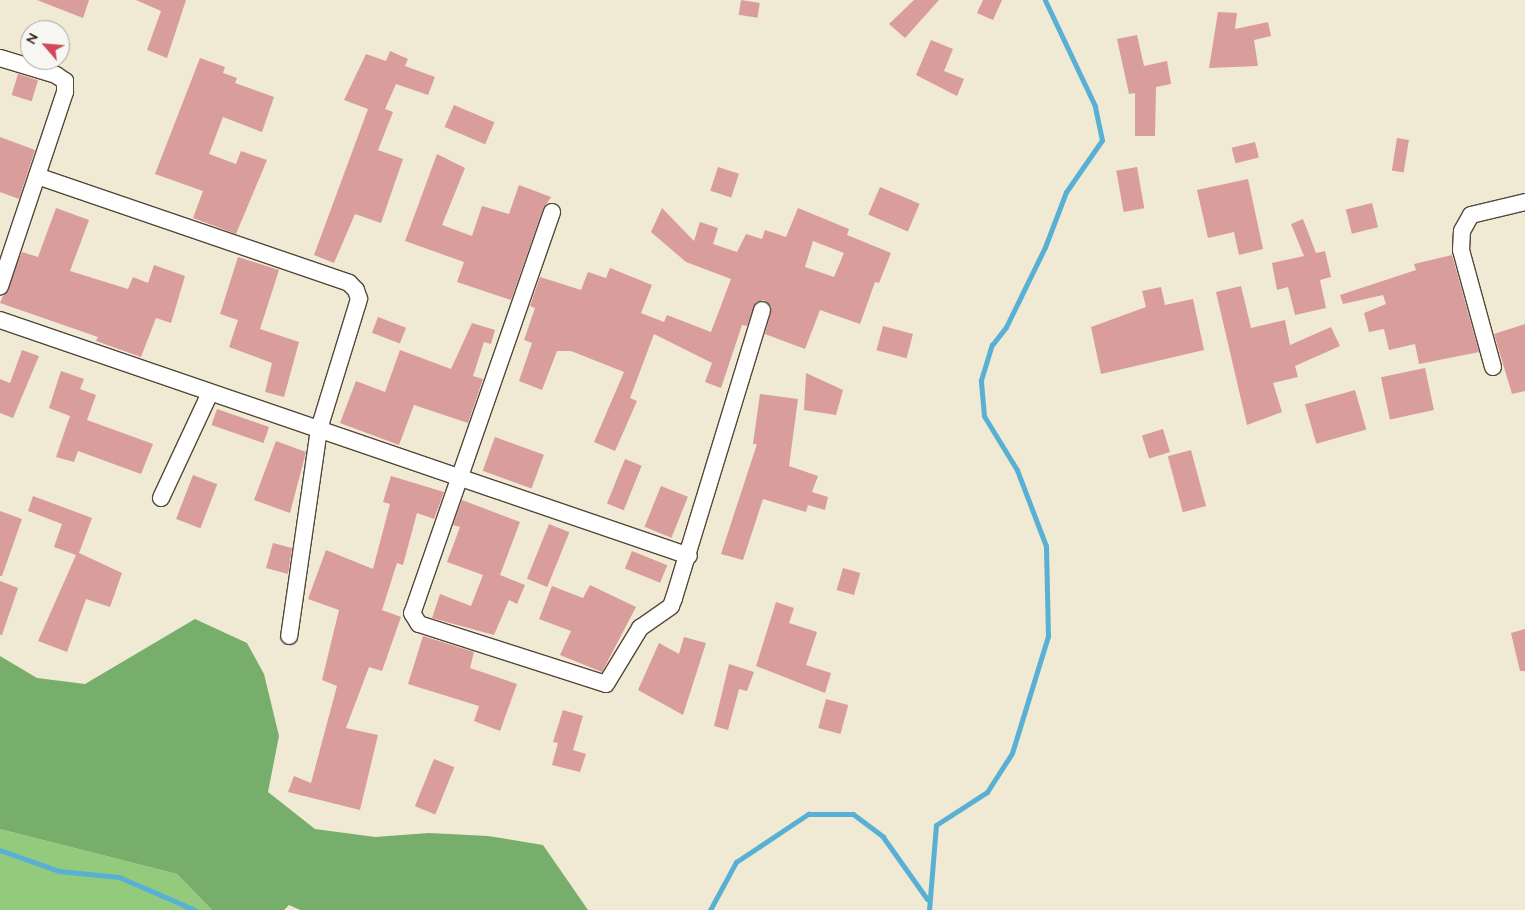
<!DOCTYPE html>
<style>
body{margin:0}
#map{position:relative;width:1525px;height:910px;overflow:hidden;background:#f0e9d3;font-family:"Architects Daughter",sans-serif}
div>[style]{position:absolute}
.green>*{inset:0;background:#94ca7b}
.forest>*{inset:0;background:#77ae6b}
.stream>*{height:5px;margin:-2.5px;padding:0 2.5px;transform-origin:2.5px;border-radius:2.5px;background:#58b0d5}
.building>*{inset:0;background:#d99d9c;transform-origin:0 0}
.roads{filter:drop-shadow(1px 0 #564739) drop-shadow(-1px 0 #564739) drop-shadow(0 1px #564739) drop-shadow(0 -1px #564739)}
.minor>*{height:16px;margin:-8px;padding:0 8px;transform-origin:8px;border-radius:8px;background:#fff}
span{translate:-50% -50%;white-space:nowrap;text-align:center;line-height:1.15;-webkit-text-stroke:4px #f6f6f2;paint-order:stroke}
.north{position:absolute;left:20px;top:20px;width:50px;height:50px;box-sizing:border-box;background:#f6f6f2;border:1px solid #aba49d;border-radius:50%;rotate:297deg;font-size:14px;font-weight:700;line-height:20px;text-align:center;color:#3b2a1e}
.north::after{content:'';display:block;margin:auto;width:18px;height:22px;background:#d1495b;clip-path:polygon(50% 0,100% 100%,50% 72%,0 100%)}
</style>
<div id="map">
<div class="green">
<div style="clip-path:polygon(0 829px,177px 874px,212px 910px,0 910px)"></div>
</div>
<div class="forest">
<div style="clip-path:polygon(195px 619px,247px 643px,264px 674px,279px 736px,268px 792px,315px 829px,375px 837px,429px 833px,488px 836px,543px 845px,588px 910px,300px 910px,289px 905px,284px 910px,212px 910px,177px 874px,0 829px,0 656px,37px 678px,85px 684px)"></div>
</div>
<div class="stream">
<div style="left:0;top:850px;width:63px;rotate:19.6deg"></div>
<div style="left:59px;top:871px;width:60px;rotate:5.7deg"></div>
<div style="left:119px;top:877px;width:83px;rotate:23.5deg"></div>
<div style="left:710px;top:910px;width:55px;rotate:-61.6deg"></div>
<div style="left:736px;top:862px;width:87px;rotate:-33.7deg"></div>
<div style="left:808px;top:814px;width:45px"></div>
<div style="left:853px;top:814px;width:38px;rotate:37deg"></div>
<div style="left:883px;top:837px;width:76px;rotate:54.6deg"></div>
<div style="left:929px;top:910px;width:85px;rotate:-85.3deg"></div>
<div style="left:936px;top:825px;width:61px;rotate:-32.9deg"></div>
<div style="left:987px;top:792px;width:46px;rotate:-57.3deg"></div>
<div style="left:1012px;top:753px;width:122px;rotate:-72.9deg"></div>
<div style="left:1048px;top:636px;width:90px;rotate:-91.3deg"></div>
<div style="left:1046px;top:546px;width:81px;rotate:-110.9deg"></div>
<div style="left:1017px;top:470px;width:63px;rotate:-121.4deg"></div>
<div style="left:984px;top:416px;width:36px;rotate:-95deg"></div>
<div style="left:981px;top:380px;width:37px;rotate:-73deg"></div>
<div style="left:992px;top:345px;width:23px;rotate:-52deg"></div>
<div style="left:1006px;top:327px;width:89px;rotate:-64deg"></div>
<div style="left:1045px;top:247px;width:59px;rotate:-69.1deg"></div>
<div style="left:1066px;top:192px;width:63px;rotate:-55.3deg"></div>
<div style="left:1102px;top:140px;width:35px;rotate:-102deg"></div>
<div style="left:1095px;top:106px;width:117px;rotate:-115.3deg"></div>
</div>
<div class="building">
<div style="clip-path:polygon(37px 0,89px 0,83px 18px)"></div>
<div style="clip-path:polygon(136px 0,186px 0,167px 58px,147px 50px,161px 11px)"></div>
<div style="left:741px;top:0;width:19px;height:15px;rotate:9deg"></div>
<div style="clip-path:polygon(914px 0,939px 0,905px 38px,889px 24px)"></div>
<div style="clip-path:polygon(983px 0,1002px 0,993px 20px,977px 13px)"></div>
<div style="clip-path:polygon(1218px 12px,1237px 13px,1235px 29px,1268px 22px,1271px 36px,1254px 40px,1258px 66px,1209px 68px)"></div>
<div style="clip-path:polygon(1137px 35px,1144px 66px,1167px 61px,1171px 84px,1156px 87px,1155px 136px,1135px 136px,1135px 93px,1129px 94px,1117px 39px)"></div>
<div style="clip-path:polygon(931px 40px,953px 49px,944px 71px,964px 79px,957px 96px,916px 75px)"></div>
<div style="clip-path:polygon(390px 51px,408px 59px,405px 66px,435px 77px,428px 95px,396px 84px,385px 109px,393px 112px,378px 150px,403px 159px,381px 223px,355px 214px,334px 263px,314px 255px,368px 109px,344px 100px,366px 54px,386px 61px)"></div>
<div style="clip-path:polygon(200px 58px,225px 67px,223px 73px,237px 78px,235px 83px,274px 97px,262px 132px,223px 117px,209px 154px,236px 164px,241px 151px,267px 160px,236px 234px,193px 218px,203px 191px,155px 174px)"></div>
<div style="left:18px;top:74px;width:21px;height:22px;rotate:17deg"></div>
<div style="left:454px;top:105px;width:44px;height:24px;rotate:23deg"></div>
<div style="clip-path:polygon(0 137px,35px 150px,19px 199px,0 192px)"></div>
<div style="left:1397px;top:138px;width:12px;height:33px;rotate:9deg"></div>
<div style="left:1255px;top:142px;width:16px;height:24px;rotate:76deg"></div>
<div style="clip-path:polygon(437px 154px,465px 168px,442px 225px,472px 236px,482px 206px,509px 214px,519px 185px,551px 197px,543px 209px,511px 300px,457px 282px,464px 262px,405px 241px)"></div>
<div style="left:718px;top:167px;width:22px;height:25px;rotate:18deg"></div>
<div style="left:1137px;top:167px;width:42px;height:21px;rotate:80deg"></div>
<div style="clip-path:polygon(1248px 179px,1263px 249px,1239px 255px,1234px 232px,1208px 238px,1197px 190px)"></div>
<div style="left:880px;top:187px;width:43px;height:30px;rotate:23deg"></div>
<div style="left:1372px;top:203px;width:25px;height:27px;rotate:76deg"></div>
<div style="clip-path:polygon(56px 208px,89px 220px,70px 271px,128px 289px,133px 277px,148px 283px,154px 265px,185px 276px,171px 323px,156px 318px,141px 357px,96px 341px,98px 337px,0 303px,22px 252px,38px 257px)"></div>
<div style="clip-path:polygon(evenodd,662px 208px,694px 241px,700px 222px,718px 228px,713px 244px,737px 252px,746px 234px,762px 239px,765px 230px,786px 237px,798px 208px,849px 229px,847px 235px,891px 253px,879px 283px,875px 282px,860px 324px,820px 310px,805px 349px,765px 334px,772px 307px,764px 300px,756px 302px,747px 326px,742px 325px,721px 388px,705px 382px,712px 363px,654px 334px,630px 398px,637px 401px,615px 451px,594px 442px,624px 372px,571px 351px,557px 351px,542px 390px,519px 381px,532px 343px,524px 340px,535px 308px,530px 306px,540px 277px,581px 290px,588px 272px,606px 278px,610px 268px,652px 285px,641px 313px,664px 322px,667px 315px,711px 332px,731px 279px,686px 262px,651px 232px,662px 208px,813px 241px,844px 253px,834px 277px,805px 267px,813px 241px)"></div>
<div style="clip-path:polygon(1303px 219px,1316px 253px,1325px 251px,1331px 277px,1320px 280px,1326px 308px,1295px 315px,1288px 287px,1277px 290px,1272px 263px,1304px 256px,1291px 224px)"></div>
<div style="clip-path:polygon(1452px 255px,1479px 352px,1419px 364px,1415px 344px,1389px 350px,1384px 329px,1369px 332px,1364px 313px,1386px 304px,1383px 295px,1343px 304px,1340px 295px,1416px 270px,1414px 264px)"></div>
<div style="clip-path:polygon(238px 257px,279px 270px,260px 329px,299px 342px,284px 397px,265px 392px,272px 363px,229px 347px,238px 320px,220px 314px)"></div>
<div style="clip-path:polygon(1241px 286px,1251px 328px,1285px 320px,1290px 345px,1331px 327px,1340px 346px,1295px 366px,1298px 377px,1273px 383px,1282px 412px,1247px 425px,1216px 292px)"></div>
<div style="clip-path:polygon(1161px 287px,1165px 305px,1193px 299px,1204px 350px,1101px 374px,1091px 327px,1146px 307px,1142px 291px)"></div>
<div style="left:378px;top:317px;width:30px;height:17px;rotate:21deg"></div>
<div style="clip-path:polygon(472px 323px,495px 330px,491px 344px,484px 342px,473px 376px,483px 379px,468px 423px,414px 405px,399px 445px,340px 423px,356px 381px,385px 392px,400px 350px,451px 369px)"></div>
<div style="clip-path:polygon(1525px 324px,1525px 391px,1512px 394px,1494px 334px)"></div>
<div style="left:883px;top:326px;width:31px;height:25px;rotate:15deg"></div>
<div style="clip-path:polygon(22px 350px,39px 356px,13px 418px,0 413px,0 379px,10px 383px)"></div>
<div style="left:1425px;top:368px;width:43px;height:45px;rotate:78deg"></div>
<div style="clip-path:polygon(61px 371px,84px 379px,80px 389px,96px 395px,87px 420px,153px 444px,141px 474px,78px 451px,74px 462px,56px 457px,70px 416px,49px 408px)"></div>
<div style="clip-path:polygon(806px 373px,843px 390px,836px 415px,804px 410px)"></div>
<div style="left:1355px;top:390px;width:41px;height:52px;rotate:74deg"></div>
<div style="clip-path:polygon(760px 394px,798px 399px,789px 466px,818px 476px,812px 492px,828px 497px,825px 510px,808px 505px,806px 512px,763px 499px,743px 560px,721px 554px,757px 444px,753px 444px)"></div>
<div style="left:217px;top:409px;width:55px;height:17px;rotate:19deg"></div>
<div style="left:1163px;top:429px;width:24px;height:22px;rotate:73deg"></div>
<div style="left:495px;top:437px;width:52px;height:36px;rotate:20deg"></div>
<div style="clip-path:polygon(276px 441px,306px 452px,290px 513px,254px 500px)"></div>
<div style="left:1191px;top:450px;width:58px;height:24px;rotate:75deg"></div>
<div style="left:625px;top:459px;width:18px;height:48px;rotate:22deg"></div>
<div style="left:193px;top:475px;width:26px;height:47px;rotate:21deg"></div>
<div style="clip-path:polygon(391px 476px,444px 492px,434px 519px,417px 513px,403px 565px,397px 563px,382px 610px,401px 617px,382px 671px,369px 667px,346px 728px,378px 735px,360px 810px,288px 792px,294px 776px,311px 783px,337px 686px,322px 680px,339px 610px,308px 599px,326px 550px,373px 569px,390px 504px,383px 502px)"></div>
<div style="left:661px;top:486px;width:29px;height:44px;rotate:22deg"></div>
<div style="clip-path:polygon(33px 496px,92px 518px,79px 553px,122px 573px,110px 607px,86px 599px,67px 652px,38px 641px,76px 555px,54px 547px,62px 524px,28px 511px)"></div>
<div style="clip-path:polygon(462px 500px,520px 522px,500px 575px,525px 585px,517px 604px,509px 600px,494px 635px,432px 618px,440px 594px,471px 606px,483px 575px,447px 562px,460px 527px,453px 525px)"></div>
<div style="clip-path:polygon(0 511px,22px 519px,2px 576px,0 576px)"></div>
<div style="left:549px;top:524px;width:22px;height:59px;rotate:22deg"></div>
<div style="clip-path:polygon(273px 543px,292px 548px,288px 574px,266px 568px)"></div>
<div style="left:632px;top:551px;width:38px;height:19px;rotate:22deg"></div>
<div style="left:843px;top:568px;width:18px;height:23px;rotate:16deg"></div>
<div style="clip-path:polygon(0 581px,18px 588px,2px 635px,0 635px)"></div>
<div style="clip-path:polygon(590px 585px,636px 607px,602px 672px,560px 655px,571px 631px,539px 619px,552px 586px,583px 598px)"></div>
<div style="clip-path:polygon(776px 602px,794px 608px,789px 623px,817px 632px,806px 665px,831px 673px,825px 693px,756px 666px)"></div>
<div style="clip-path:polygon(1525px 629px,1525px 671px,1520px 671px,1511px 633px)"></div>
<div style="clip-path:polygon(423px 636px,474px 652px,470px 668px,517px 684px,500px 731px,474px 721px,479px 706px,408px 684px)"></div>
<div style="clip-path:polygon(684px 637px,706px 643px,683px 715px,638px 690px,659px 643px,679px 654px)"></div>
<div style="clip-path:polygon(729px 664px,754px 672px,747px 691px,739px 689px,728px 730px,714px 726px)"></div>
<div style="left:826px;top:699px;width:23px;height:30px;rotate:15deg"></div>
<div style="clip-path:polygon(563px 710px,583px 716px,573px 750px,586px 754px,580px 772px,552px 765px,558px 743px,553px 742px)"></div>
<div style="left:434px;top:759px;width:22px;height:51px;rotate:22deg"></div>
</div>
<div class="roads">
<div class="minor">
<div style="left:0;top:58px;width:59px;rotate:16.9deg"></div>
<div style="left:56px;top:75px;width:11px;rotate:34deg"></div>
<div style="left:65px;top:81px;width:11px;rotate:90deg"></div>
<div style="left:65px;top:92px;width:205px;rotate:108.5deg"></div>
<div style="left:37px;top:176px;width:330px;rotate:18.9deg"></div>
<div style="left:349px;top:283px;width:10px;rotate:45deg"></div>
<div style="left:356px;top:290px;width:9px;rotate:72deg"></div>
<div style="left:359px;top:299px;width:136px;rotate:107.1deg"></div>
<div style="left:319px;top:429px;width:209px;rotate:98.2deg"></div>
<div style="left:552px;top:212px;width:425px;rotate:109.2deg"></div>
<div style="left:412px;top:613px;width:13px;rotate:58deg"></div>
<div style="left:419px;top:624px;width:196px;rotate:17.8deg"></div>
<div style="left:606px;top:684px;width:66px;rotate:-58.7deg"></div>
<div style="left:640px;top:628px;width:38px;rotate:-35deg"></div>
<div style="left:671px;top:606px;width:9px;rotate:-69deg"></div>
<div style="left:674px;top:598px;width:301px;rotate:-73deg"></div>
<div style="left:0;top:320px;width:728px;rotate:18.91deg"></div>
<div style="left:1493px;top:367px;width:121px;rotate:-105.3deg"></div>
<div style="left:1461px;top:250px;width:19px;rotate:-87deg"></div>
<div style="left:1462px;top:231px;width:18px;rotate:-61deg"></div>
<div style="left:1471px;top:215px;width:56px;rotate:-13.5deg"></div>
<div style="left:161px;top:498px;width:116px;rotate:-65deg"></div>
</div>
</div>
<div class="north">N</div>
</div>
